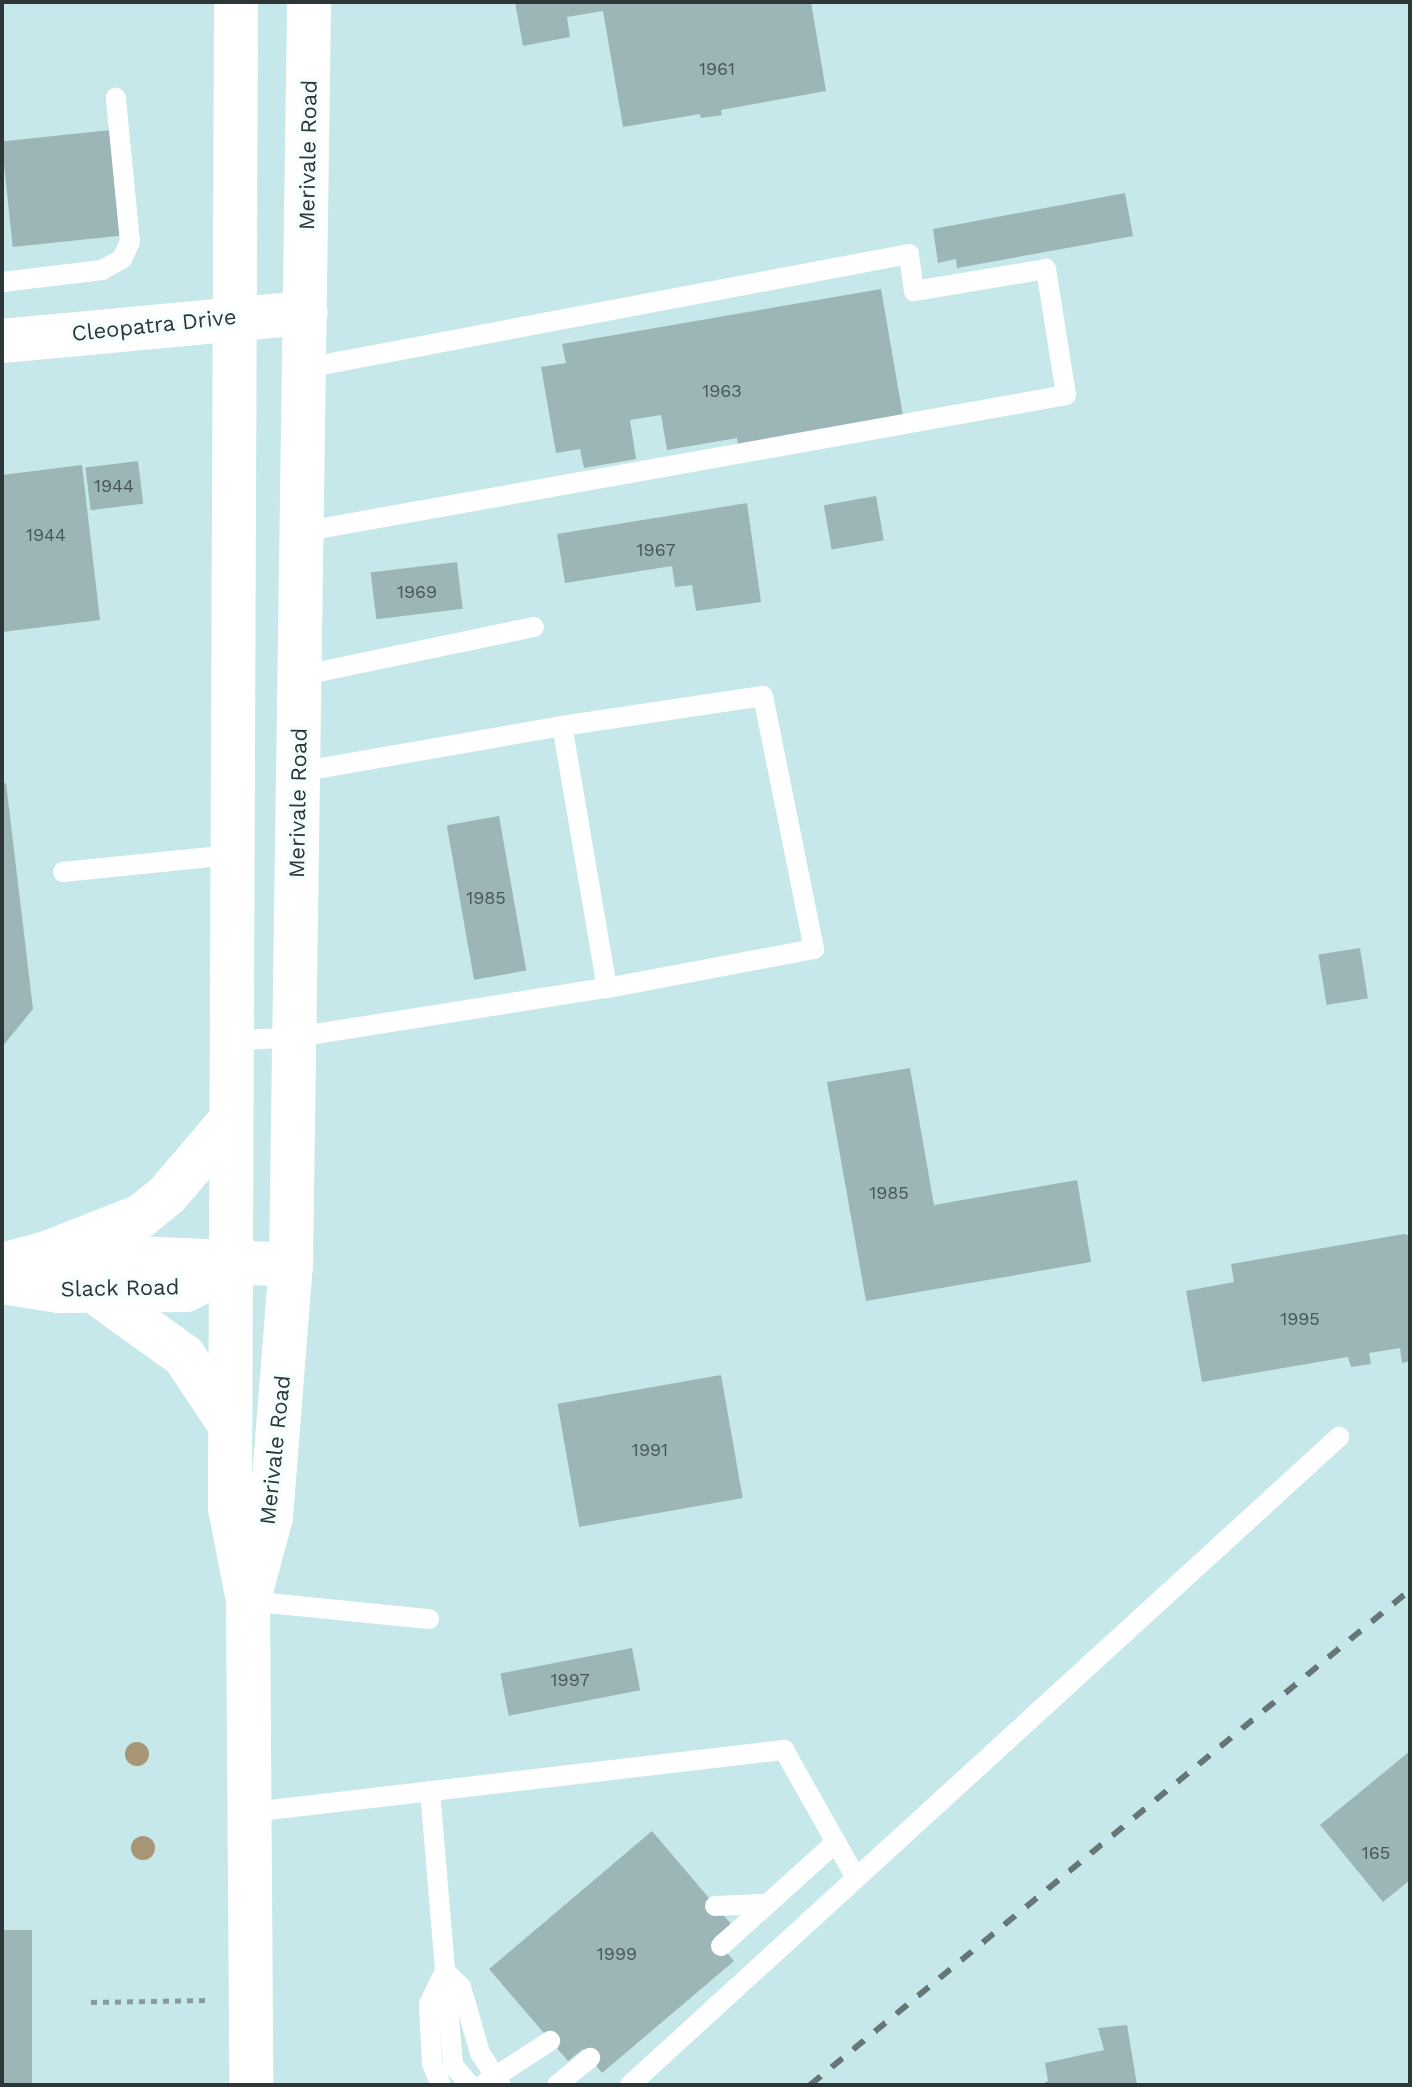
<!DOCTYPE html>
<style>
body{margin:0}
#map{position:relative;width:1412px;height:2087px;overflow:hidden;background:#daf5f6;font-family:"Work Sans",sans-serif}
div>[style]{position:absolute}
.built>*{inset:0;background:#c6e8eb;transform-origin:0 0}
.building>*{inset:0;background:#9cb5b6;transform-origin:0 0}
.path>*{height:5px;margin-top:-2.5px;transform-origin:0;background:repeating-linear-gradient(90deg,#889b9c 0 6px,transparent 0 12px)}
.service>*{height:20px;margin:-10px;padding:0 10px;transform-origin:10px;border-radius:10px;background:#fff}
.tertiary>*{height:44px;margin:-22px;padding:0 22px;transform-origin:22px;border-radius:22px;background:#fff}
.secondary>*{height:44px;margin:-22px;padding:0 22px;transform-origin:22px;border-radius:22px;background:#fff}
.rail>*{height:6px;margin-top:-3px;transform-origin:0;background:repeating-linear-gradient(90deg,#667676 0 14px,transparent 0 28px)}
.trees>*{width:24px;height:24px;margin:-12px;border-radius:50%;background:#a79675}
span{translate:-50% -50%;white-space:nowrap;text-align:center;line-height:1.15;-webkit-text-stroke:7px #f4feff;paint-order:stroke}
.number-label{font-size:18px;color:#495657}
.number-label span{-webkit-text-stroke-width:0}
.street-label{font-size:22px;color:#2d3737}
.frame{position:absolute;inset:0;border:4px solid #2d3737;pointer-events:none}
</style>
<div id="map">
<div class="built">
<div style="left:2px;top:2px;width:1408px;height:2083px"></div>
</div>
<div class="building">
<div style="clip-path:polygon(515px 2px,811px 2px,826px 91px,721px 110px,722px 115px,701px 118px,700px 114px,623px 127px,603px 11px,567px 17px,570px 37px,523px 46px)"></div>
<div style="left:111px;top:130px;width:106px;height:110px;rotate:84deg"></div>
<div style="clip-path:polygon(1125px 193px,1133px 236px,957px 268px,956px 259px,938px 263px,933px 229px)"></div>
<div style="clip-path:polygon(881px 289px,903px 416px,738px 445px,737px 438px,667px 450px,661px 415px,630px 420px,636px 459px,584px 468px,580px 449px,556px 453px,541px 367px,566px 363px,562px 344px)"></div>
<div style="left:138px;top:461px;width:43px;height:53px;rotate:83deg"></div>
<div style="clip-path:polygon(82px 465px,100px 620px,2px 632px,2px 475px)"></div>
<div style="left:876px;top:496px;width:45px;height:53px;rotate:80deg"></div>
<div style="clip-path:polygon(747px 503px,761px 602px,696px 611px,692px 585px,675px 587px,672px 566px,565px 583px,557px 534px)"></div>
<div style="left:457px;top:562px;width:47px;height:87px;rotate:83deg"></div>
<div style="clip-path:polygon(6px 783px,33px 1009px,2px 1047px,2px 784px)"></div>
<div style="left:499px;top:816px;width:157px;height:53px;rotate:80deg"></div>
<div style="left:1360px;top:948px;width:51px;height:42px;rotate:81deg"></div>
<div style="clip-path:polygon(910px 1068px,934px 1205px,1077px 1180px,1091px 1262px,866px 1301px,827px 1082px)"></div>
<div style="clip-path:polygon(1404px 1234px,1410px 1236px,1410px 1361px,1402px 1363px,1400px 1348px,1369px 1353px,1371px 1364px,1351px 1367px,1348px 1357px,1202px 1382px,1186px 1291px,1234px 1282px,1231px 1264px)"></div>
<div style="left:721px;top:1375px;width:125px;height:166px;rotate:80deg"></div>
<div style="left:632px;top:1648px;width:43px;height:134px;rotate:79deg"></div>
<div style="clip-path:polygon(1410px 1751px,1410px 1880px,1383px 1902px,1320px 1825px)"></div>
<div style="clip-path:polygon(652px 1831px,731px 1924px,714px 1938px,734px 1961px,602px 2073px,583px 2049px,568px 2061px,489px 1969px)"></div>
<div style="left:2px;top:1930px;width:30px;height:155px"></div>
<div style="clip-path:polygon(1127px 2025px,1137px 2085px,1040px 2085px,1048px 2081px,1045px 2063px,1104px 2050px,1098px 2028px)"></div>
</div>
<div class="path">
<div style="left:91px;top:2002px;width:120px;rotate:-1deg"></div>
</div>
<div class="service">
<div style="left:2px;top:282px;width:101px;rotate:-6.8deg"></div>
<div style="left:102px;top:270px;width:23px;rotate:-29deg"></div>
<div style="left:122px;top:259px;width:19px;rotate:-65deg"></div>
<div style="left:130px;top:242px;width:145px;rotate:-95.6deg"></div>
<div style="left:301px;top:532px;width:777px;rotate:-10.15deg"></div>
<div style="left:1066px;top:395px;width:128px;rotate:-99deg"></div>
<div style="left:1046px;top:269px;width:134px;rotate:170.5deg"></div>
<div style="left:914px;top:291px;width:37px;rotate:-98deg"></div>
<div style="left:909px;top:254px;width:615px;rotate:169.31deg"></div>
<div style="left:299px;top:676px;width:240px;rotate:-11.8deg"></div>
<div style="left:562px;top:726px;width:203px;rotate:-8.5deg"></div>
<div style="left:763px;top:696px;width:258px;rotate:78.6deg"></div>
<div style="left:814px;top:949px;width:211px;rotate:169.3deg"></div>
<div style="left:63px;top:872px;width:168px;rotate:-5.8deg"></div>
<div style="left:229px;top:1041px;width:67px;rotate:-3.4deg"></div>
<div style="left:296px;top:1037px;width:315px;rotate:-9deg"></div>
<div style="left:607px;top:988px;width:266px;rotate:-99.7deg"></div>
<div style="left:562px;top:726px;width:267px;rotate:170.1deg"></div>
<div style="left:248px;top:1601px;width:182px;rotate:5.7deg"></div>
<div style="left:430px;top:1791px;width:275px;rotate:85.2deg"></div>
<div style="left:453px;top:2065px;width:26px;rotate:50deg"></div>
<div style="left:252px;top:1812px;width:536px;rotate:-6.65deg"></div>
<div style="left:784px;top:1750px;width:147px;rotate:60.6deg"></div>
<div style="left:715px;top:1906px;width:48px;rotate:-2.4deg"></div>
<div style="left:721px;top:1946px;width:155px;rotate:-42.1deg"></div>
<div style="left:484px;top:2084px;width:79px;rotate:-33.1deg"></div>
<div style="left:441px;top:2085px;width:23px;rotate:-113deg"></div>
<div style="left:432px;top:2064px;width:60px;rotate:-92.9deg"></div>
<div style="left:429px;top:2004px;width:37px;rotate:-64deg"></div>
<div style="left:445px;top:1971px;width:23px;rotate:45deg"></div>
<div style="left:461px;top:1987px;width:69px;rotate:73.9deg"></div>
<div style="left:480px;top:2053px;width:38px;rotate:57deg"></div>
<div style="left:557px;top:2085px;width:43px;rotate:-39.3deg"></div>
<div style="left:630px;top:2085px;width:961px;rotate:-42.43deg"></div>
</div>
<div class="tertiary">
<div style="left:2px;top:341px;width:305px;rotate:-5.3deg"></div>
<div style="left:2px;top:1265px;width:43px;rotate:-14.7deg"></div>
<div style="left:44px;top:1254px;width:247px;rotate:2.5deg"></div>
<div style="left:2px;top:1282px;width:58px;rotate:9deg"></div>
<div style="left:59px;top:1291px;width:127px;rotate:-0.5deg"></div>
<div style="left:186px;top:1290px;width:53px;rotate:-27.1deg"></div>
</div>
<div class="secondary">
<div style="left:236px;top:2px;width:1506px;rotate:90.23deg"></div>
<div style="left:230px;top:1508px;width:95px;rotate:79deg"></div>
<div style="left:248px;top:1601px;width:484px;rotate:89.6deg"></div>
<div style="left:44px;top:1254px;width:104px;rotate:-21.4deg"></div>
<div style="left:141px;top:1216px;width:33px;rotate:-39deg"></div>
<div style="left:167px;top:1195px;width:97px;rotate:-49.6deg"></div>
<div style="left:95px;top:1292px;width:110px;rotate:35.7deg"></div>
<div style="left:184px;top:1356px;width:83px;rotate:56.3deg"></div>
<div style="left:251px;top:1591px;width:77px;rotate:-74.9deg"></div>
<div style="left:271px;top:1517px;width:253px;rotate:-85.5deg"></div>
<div style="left:291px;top:1265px;width:1263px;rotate:-89.18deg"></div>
</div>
<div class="rail">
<div style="left:810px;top:2085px;width:778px;rotate:-39.52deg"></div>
</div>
<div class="trees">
<div style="left:137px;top:1754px"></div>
<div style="left:143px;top:1848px"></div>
</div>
<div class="number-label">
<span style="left:717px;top:69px">1961</span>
<span style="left:722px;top:391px">1963</span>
<span style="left:114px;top:486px">1944</span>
<span style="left:46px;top:535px">1944</span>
<span style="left:656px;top:550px">1967</span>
<span style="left:417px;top:592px">1969</span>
<span style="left:486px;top:898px">1985</span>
<span style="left:889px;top:1193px">1985</span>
<span style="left:1300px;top:1319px">1995</span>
<span style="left:650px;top:1450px">1991</span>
<span style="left:570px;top:1680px">1997</span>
<span style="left:1376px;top:1853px">165</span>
<span style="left:617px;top:1954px">1999</span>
</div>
<div class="street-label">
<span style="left:308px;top:155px;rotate:-89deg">Merivale Road</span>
<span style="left:154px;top:325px;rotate:-6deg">Cleopatra Drive</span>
<span style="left:298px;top:803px;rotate:-89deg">Merivale Road</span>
<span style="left:120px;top:1288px;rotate:-1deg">Slack Road</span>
<span style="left:275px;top:1450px;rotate:-84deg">Merivale Road</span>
</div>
<div class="frame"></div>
</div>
